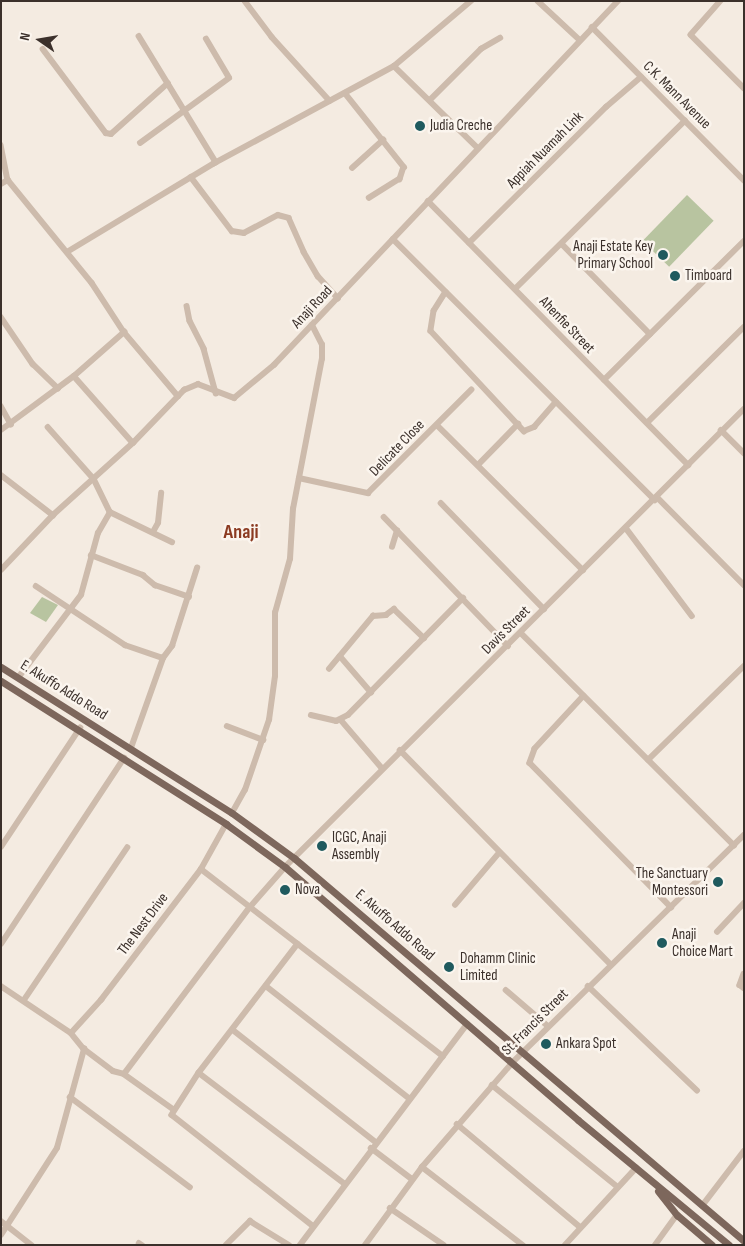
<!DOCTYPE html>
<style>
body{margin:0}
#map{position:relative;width:745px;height:1246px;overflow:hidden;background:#f4ebe1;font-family:"Sofia Sans Condensed",sans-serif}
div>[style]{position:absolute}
.green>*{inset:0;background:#b8c4a0;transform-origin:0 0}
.minor>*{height:5.5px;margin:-2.75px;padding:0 2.75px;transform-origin:2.75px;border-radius:2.75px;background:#cdbbac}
.major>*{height:7px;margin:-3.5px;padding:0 3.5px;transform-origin:3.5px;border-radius:3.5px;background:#7d675c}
.dots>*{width:14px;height:14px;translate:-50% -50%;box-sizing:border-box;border:2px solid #fbf5ee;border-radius:50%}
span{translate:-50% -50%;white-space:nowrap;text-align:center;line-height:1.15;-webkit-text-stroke:5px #fbf5ee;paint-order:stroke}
.street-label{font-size:15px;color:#3b302b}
.poi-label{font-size:15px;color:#3b302b}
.left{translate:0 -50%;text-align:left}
.right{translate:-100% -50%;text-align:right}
.district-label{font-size:20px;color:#8c3b22;font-weight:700}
.frame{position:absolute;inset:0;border:2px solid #3b302b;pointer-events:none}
.north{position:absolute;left:15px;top:15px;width:50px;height:50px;-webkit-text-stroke:4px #fbf5ee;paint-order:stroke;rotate:283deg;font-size:14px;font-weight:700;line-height:20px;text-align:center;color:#3b302b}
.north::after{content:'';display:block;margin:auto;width:18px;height:22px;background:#3b302b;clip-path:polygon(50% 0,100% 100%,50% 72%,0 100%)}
</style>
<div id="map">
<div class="green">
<div style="left:687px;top:195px;width:37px;height:64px;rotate:44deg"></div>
<div style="clip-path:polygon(42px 597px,58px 605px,46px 622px,30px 613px)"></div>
</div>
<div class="minor">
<div style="left:245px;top:1px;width:45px;rotate:53.1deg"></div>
<div style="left:272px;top:37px;width:86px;rotate:47.8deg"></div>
<div style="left:538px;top:1px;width:57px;rotate:42.9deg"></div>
<div style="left:721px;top:1px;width:45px;rotate:131.4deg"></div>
<div style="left:691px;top:35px;width:75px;rotate:45deg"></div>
<div style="left:592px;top:27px;width:216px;rotate:45.2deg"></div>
<div style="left:139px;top:36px;width:148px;rotate:58.6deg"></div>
<div style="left:43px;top:49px;width:105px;rotate:53.1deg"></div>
<div style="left:106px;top:133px;width:5px;rotate:11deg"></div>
<div style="left:111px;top:134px;width:76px;rotate:-41.8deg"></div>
<div style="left:394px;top:66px;width:116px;rotate:44.3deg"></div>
<div style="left:345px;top:93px;width:95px;rotate:51.4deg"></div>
<div style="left:404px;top:167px;width:13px;rotate:108deg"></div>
<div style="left:400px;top:179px;width:36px;rotate:148deg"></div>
<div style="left:430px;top:100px;width:72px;rotate:-45deg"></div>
<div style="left:481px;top:49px;width:22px;rotate:-30deg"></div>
<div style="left:140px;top:143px;width:110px;rotate:-36.1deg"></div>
<div style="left:229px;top:78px;width:45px;rotate:-120.5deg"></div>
<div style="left:1px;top:145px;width:36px;rotate:79deg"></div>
<div style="left:352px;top:168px;width:42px;rotate:-42.1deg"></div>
<div style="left:191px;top:177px;width:68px;rotate:52.8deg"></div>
<div style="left:232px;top:231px;width:12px;rotate:9deg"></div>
<div style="left:244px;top:233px;width:38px;rotate:-28deg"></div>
<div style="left:278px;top:215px;width:11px;rotate:15deg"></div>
<div style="left:289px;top:218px;width:37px;rotate:66deg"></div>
<div style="left:304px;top:252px;width:28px;rotate:60deg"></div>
<div style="left:318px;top:276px;width:30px;rotate:48deg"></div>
<div style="left:1px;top:184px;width:8px;rotate:-30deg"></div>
<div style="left:8px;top:180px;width:133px;rotate:50.8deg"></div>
<div style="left:92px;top:283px;width:59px;rotate:56.9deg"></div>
<div style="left:124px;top:332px;width:84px;rotate:49.8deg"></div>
<div style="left:428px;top:201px;width:371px;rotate:45.4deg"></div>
<div style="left:393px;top:239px;width:370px;rotate:44.9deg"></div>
<div style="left:469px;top:243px;width:193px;rotate:-44.8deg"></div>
<div style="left:606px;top:107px;width:46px;rotate:-40.6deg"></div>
<div style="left:562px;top:244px;width:126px;rotate:45.6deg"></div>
<div style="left:67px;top:252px;width:170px;rotate:-31.1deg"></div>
<div style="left:213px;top:164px;width:206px;rotate:-28.4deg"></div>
<div style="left:394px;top:66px;width:101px;rotate:-40.2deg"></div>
<div style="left:515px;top:289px;width:239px;rotate:-44.7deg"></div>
<div style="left:446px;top:292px;width:22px;rotate:122deg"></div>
<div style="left:434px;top:311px;width:20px;rotate:99deg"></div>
<div style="left:431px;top:331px;width:137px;rotate:47.1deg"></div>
<div style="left:524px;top:431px;width:11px;rotate:-22deg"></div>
<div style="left:534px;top:427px;width:33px;rotate:-49deg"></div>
<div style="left:187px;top:306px;width:15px;rotate:79deg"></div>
<div style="left:190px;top:321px;width:31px;rotate:63deg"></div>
<div style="left:204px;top:349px;width:46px;rotate:74.7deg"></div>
<div style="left:1px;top:317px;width:57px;rotate:55.8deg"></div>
<div style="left:33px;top:364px;width:35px;rotate:44deg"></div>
<div style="left:74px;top:376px;width:89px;rotate:48.6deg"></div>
<div style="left:604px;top:380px;width:197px;rotate:-44.8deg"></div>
<div style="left:1px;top:406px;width:21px;rotate:61deg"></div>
<div style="left:647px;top:423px;width:136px;rotate:-44.7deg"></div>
<div style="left:437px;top:425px;width:206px;rotate:44.8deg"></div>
<div style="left:48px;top:427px;width:69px;rotate:48.5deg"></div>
<div style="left:94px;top:479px;width:37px;rotate:64deg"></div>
<div style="left:110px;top:512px;width:69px;rotate:25.8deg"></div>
<div style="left:1px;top:430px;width:91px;rotate:-36.5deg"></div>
<div style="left:74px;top:376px;width:67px;rotate:-41.3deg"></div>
<div style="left:721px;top:430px;width:33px;rotate:45deg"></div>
<div style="left:479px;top:464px;width:56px;rotate:-45.7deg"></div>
<div style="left:1px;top:475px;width:66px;rotate:37.6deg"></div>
<div style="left:299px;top:478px;width:71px;rotate:12.3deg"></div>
<div style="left:368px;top:493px;width:146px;rotate:-45deg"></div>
<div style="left:657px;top:497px;width:124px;rotate:45.3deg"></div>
<div style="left:441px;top:503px;width:148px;rotate:45.8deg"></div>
<div style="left:384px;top:517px;width:179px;rotate:46.1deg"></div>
<div style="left:626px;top:528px;width:110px;rotate:53.1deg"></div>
<div style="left:153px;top:532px;width:10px;rotate:-61deg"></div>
<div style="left:158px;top:523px;width:30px;rotate:-84deg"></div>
<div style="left:392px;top:547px;width:17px;rotate:-73deg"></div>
<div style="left:91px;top:555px;width:56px;rotate:21deg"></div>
<div style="left:143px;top:575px;width:16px;rotate:40deg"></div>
<div style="left:155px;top:585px;width:36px;rotate:19deg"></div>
<div style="left:1px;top:570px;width:76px;rotate:-46.6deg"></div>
<div style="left:53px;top:515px;width:108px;rotate:-42deg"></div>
<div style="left:133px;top:443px;width:74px;rotate:-46.1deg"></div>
<div style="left:184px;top:390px;width:15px;rotate:-23deg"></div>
<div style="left:198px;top:384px;width:39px;rotate:21deg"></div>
<div style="left:234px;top:398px;width:52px;rotate:-39.5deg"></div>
<div style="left:274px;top:365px;width:501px;rotate:-46.62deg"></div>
<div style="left:36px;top:586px;width:107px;rotate:33.5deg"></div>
<div style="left:125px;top:645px;width:40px;rotate:18.9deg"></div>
<div style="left:521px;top:633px;width:301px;rotate:44.9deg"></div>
<div style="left:340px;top:656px;width:48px;rotate:49.3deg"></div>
<div style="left:329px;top:669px;width:69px;rotate:-50.3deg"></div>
<div style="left:373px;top:616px;width:13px;rotate:-4deg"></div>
<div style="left:386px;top:615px;width:10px;rotate:-37deg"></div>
<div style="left:394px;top:609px;width:42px;rotate:44deg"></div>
<div style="left:18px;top:678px;width:104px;rotate:-52.8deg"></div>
<div style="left:81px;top:595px;width:64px;rotate:-74.7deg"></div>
<div style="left:98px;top:533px;width:24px;rotate:-60deg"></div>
<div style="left:584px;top:696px;width:72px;rotate:132.8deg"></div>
<div style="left:535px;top:749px;width:15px;rotate:110deg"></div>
<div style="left:530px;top:763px;width:202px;rotate:45.6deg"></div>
<div style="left:311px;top:715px;width:26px;rotate:13deg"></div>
<div style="left:336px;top:721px;width:13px;rotate:-27deg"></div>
<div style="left:348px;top:715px;width:164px;rotate:-45.5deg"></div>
<div style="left:341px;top:720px;width:63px;rotate:49.5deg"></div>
<div style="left:227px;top:726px;width:39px;rotate:21deg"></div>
<div style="left:131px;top:748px;width:96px;rotate:-70.4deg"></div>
<div style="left:163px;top:658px;width:15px;rotate:-53deg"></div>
<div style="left:172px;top:646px;width:82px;rotate:-72.2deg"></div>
<div style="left:400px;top:750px;width:301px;rotate:45.5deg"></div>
<div style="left:648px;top:760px;width:134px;rotate:-44.4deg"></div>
<div style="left:232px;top:813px;width:26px;rotate:-61deg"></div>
<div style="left:245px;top:790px;width:74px;rotate:-71.1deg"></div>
<div style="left:269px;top:720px;width:44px;rotate:-82.2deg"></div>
<div style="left:275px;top:676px;width:63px;rotate:-90deg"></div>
<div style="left:275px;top:613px;width:56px;rotate:-74.5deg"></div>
<div style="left:290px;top:559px;width:50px;rotate:-86.6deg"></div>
<div style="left:293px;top:509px;width:153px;rotate:-79.1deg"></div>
<div style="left:322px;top:359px;width:14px;rotate:-90deg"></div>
<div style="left:322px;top:345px;width:22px;rotate:-117deg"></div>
<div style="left:1px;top:847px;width:143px;rotate:-56.4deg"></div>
<div style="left:201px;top:869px;width:306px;rotate:37.7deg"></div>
<div style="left:455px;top:905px;width:68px;rotate:-49.8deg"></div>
<div style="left:717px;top:932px;width:40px;rotate:-47deg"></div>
<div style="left:1px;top:944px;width:223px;rotate:-56.5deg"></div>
<div style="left:298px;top:944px;width:163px;rotate:127.5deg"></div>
<div style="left:199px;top:1073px;width:50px;rotate:122.7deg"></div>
<div style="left:172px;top:1115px;width:179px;rotate:38.2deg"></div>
<div style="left:744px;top:974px;width:12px;rotate:110deg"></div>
<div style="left:740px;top:985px;width:5px;rotate:37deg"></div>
<div style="left:1px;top:986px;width:84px;rotate:33.9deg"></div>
<div style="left:71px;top:1033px;width:21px;rotate:51deg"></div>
<div style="left:84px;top:1049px;width:36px;rotate:37deg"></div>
<div style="left:113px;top:1071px;width:11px;rotate:15deg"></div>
<div style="left:124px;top:1074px;width:209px;rotate:-53deg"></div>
<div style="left:250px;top:907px;width:53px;rotate:-48.8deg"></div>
<div style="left:285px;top:867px;width:648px;rotate:-44.94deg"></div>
<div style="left:266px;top:986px;width:183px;rotate:38.1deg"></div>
<div style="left:588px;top:986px;width:151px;rotate:43.7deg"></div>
<div style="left:506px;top:990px;width:55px;rotate:40.6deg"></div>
<div style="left:24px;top:1000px;width:184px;rotate:-55.9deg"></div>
<div style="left:233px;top:1030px;width:182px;rotate:38.1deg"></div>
<div style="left:71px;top:1033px;width:45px;rotate:-47.7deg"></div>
<div style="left:101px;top:1000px;width:165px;rotate:-52.6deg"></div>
<div style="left:201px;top:869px;width:51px;rotate:-60.9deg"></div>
<div style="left:199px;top:1073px;width:182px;rotate:37.2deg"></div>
<div style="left:124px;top:1074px;width:60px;rotate:35.5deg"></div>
<div style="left:492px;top:1085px;width:162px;rotate:39deg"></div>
<div style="left:70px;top:1097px;width:150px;rotate:36.9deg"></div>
<div style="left:457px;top:1124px;width:160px;rotate:39.9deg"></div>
<div style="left:371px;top:1148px;width:51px;rotate:37.1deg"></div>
<div style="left:422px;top:1167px;width:128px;rotate:37.7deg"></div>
<div style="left:702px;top:1206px;width:69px;rotate:-52.6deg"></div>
<div style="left:390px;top:1208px;width:65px;rotate:34.4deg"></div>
<div style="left:1px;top:1221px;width:39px;rotate:38deg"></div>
<div style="left:1px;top:1235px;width:103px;rotate:-57.2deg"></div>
<div style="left:57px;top:1148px;width:103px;rotate:-74.7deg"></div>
<div style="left:139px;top:1243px;width:4px;rotate:34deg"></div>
<div style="left:226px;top:1245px;width:34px;rotate:-45deg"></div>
<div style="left:250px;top:1221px;width:46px;rotate:31.6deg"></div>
<div style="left:300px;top:1245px;width:277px;rotate:-52.9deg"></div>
<div style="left:365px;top:1245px;width:97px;rotate:-53.8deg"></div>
<div style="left:422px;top:1167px;width:139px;rotate:-49.1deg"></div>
<div style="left:513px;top:1062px;width:324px;rotate:-44.5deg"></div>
<div style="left:565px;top:1245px;width:105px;rotate:-47.3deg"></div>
<div style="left:655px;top:1245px;width:37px;rotate:-54deg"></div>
</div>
<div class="major">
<div style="left:1px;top:667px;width:273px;rotate:32.3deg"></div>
<div style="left:232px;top:813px;width:77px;rotate:36deg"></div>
<div style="left:294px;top:858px;width:591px;rotate:40.4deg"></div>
<div style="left:1px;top:681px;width:267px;rotate:32.4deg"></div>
<div style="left:226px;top:824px;width:73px;rotate:36.1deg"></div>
<div style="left:285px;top:867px;width:387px;rotate:40.8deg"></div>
<div style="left:578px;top:1120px;width:196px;rotate:39.6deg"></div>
<div style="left:658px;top:1191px;width:31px;rotate:52deg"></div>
<div style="left:677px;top:1215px;width:46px;rotate:40.6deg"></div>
</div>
<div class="dots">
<div style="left:420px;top:126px;background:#1f5a5e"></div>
<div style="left:663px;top:255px;background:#1f5a5e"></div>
<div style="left:675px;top:276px;background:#1f5a5e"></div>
<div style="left:322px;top:846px;background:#1f5a5e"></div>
<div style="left:718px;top:882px;background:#1f5a5e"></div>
<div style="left:285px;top:890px;background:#1f5a5e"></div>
<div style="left:662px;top:943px;background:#1f5a5e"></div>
<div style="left:449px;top:967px;background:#1f5a5e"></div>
<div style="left:546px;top:1044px;background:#1f5a5e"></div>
</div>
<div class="street-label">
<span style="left:677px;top:95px;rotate:45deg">C.K. Mann Avenue</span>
<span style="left:545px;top:150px;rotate:-45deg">Appiah Nuamah Link</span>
<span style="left:312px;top:307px;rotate:-47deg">Anaji Road</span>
<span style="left:567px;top:325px;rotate:46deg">Ahenfie Street</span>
<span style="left:397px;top:448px;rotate:-46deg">Delicate Close</span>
<span style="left:506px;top:630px;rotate:-45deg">Davis Street</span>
<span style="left:64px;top:690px;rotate:32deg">E. Akuffo Addo Road</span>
<span style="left:143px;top:924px;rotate:-53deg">The Nest Drive</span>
<span style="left:395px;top:925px;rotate:41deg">E. Akuffo Addo Road</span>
<span style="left:535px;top:1022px;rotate:-45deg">St. Francis Street</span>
</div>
<div class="poi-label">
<span class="left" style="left:430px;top:126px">Judia Creche</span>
<span class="right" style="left:653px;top:255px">Anaji Estate Key<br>Primary School</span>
<span class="left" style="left:685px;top:276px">Timboard</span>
<span class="left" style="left:332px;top:846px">ICGC, Anaji<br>Assembly</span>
<span class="right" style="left:708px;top:882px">The Sanctuary<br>Montessori</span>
<span class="left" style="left:295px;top:890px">Nova</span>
<span class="left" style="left:672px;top:943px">Anaji<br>Choice Mart</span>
<span class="left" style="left:460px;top:967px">Dohamm Clinic<br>Limited</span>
<span class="left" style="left:556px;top:1044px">Ankara Spot</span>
</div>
<div class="district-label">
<span style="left:241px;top:532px">Anaji</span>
</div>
<div class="frame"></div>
<div class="north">N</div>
</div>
